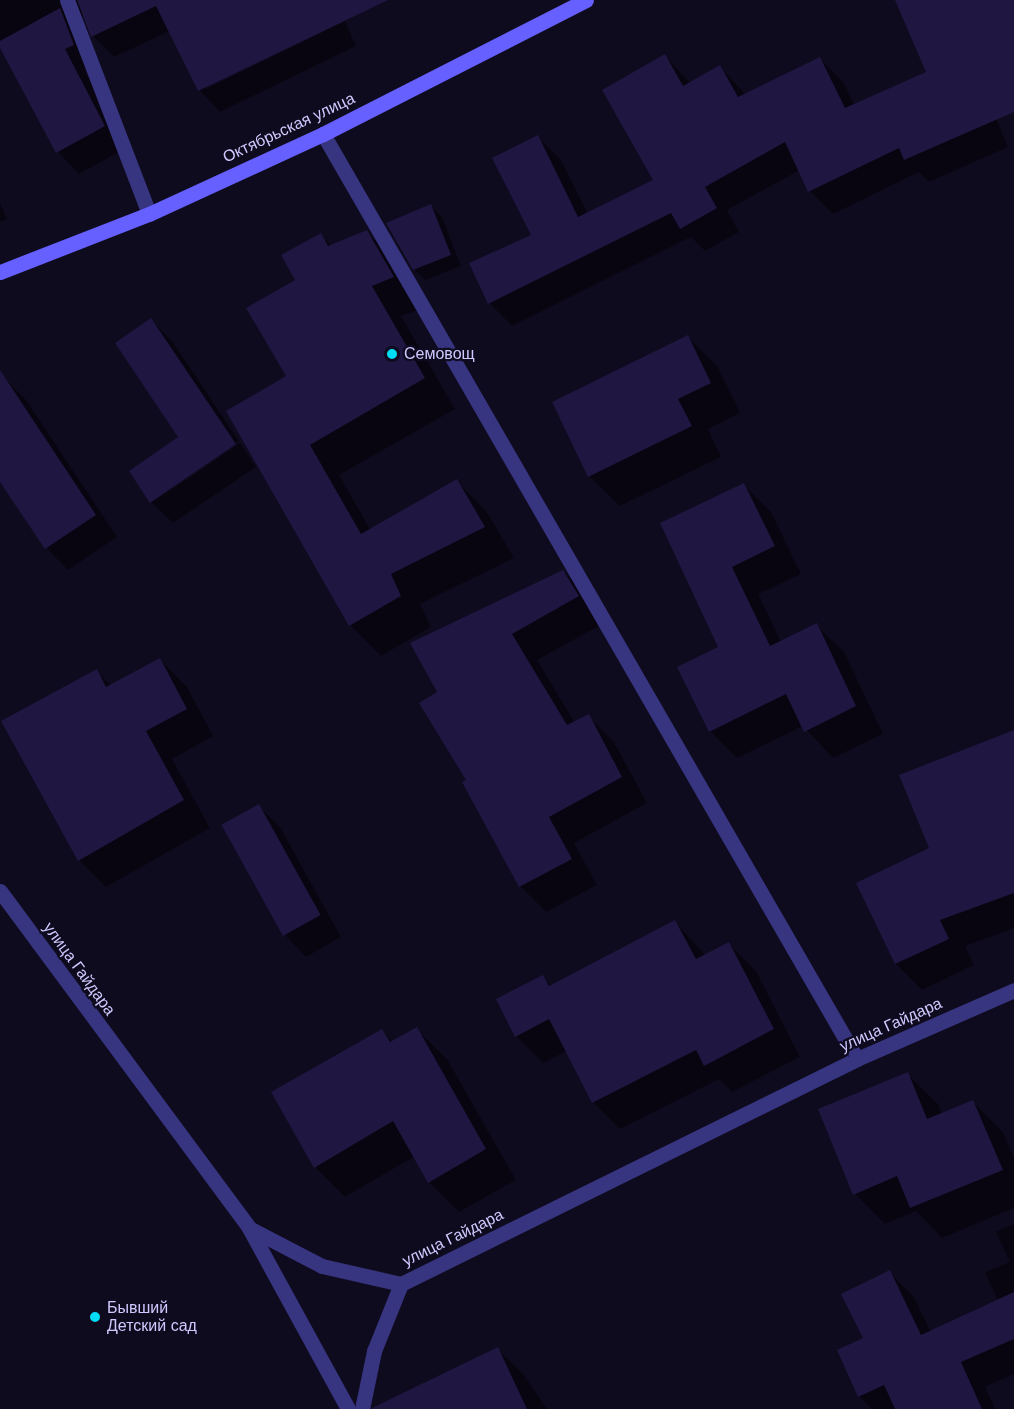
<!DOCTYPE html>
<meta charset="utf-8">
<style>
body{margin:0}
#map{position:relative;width:1014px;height:1409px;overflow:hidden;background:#0f0b1f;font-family:Helvetica,sans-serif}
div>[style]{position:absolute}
.shadow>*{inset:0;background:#0007}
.building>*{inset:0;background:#1f1641;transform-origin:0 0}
.lane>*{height:15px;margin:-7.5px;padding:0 7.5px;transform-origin:7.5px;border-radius:7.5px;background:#373480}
.street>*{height:15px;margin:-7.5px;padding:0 7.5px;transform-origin:7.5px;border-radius:7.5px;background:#373480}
.secondary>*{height:15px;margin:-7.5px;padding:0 7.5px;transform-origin:7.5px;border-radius:7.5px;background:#6560ff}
.dots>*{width:16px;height:16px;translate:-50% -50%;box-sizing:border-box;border:3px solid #0f0b1f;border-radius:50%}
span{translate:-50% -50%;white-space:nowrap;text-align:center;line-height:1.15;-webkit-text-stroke:4.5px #0f0b1f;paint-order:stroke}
.street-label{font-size:16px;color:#cfc9ff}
.poi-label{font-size:16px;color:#cfc9ff}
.left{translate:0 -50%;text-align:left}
</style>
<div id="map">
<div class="shadow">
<div style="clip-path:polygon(evenodd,0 0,335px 0,356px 46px,220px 112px,199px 90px,170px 31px,114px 57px,93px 36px,84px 13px,79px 25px,94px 67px,85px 71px,126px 148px,79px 174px,58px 152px,0 45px,0 0,341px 20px,343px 22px,206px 89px,206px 86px,341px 20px)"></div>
<div style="clip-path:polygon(897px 0,1014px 0,1014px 102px,993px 111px,1008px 147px,929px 182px,919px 172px,833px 214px,810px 191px,800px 170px,727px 210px,739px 232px,705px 251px,691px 237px,512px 326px,489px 303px,533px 236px,537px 136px,561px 160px,588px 214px,655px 181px,665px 56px,690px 83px,720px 67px,746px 95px,820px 59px,843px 82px,854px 105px,928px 73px)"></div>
<div style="clip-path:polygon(0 203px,7px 219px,0 222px)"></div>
<div style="clip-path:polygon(431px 206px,442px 217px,461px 266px,425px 280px,414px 269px)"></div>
<div style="clip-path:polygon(367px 232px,397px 262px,424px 308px,401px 316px,455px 409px,339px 475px,371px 531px,457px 481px,487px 512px,514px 558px,420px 604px,431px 627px,381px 656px,350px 625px,228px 411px,288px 377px,297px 280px,320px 235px,332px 246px)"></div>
<div style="clip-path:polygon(151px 320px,172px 341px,239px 441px,154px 502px,240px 443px,256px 467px,173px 523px,151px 502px,180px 437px)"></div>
<div style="clip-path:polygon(688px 337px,718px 367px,740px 413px,708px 429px,721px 457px,620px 506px,589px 476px)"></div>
<div style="clip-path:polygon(5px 379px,26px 400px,117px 537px,68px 570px,46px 548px,0 479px,0 382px)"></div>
<div style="clip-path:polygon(744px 485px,771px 512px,801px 574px,758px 594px,781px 642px,816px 625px,844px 652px,883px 734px,833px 758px,803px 726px,737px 758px,710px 731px)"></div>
<div style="clip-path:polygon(563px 571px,589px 597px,604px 623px,537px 660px,575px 723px,588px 716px,614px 742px,647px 803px,574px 843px,597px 885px,546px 912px,520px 886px,468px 781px,439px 692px)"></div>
<div style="clip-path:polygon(160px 660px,187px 687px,213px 736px,172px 759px,210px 828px,106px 887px,79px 860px,97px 671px,111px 686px)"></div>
<div style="clip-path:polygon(1014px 731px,1014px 928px,965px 946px,974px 965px,922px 990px,896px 964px,931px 849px)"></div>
<div style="clip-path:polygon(258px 806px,280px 827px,341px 937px,306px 957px,285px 935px)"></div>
<div style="clip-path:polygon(675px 922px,706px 956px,729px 944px,756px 971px,800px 1057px,732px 1092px,719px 1079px,620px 1129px,593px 1102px,567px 1051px,543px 1063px,516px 1036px,543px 977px,552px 986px)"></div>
<div style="clip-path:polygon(416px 1029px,447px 1059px,516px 1180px,459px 1212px,429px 1182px,415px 1156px,345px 1197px,315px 1167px,382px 1031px,393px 1042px)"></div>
<div style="clip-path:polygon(907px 1074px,938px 1104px,942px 1115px,973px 1102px,1003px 1132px,1014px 1158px,1014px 1208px,942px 1238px,916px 1211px,885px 1224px,855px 1194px)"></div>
<div style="clip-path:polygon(1014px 1224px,1014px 1374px,985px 1387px,995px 1409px,872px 1409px,859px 1396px,865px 1339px,889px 1272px,914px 1297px,931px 1332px,998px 1301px,985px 1272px,1010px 1262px,996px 1232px)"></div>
<div style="clip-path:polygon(497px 1349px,524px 1375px,547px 1409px,421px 1409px)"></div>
</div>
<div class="building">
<div style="clip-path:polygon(77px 0,388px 0,198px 91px,156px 6px,91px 37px)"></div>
<div style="clip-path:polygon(895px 0,1014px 0,1014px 112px,904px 160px,899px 148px,808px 192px,785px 142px,705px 187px,717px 208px,680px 229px,671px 213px,488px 304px,469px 263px,531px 235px,492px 158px,538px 135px,578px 217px,653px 180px,602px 90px,665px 54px,683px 86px,720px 65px,738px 97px,820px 57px,845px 108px,926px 72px)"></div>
<div style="clip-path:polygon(60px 8px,74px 45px,65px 49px,105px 126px,56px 153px,0 48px,0 41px)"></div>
<div style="clip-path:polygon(431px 204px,451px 255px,413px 270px,386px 223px)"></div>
<div style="clip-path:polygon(367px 230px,394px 277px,372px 286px,425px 378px,310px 445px,361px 534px,457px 479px,485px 527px,391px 574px,401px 596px,349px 626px,226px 411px,286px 376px,246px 308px,295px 280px,281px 255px,321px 233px,328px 246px)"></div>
<div style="clip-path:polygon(151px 318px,236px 444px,150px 503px,129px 471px,178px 437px,115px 343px)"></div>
<div style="clip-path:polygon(688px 335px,711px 383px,678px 399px,692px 426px,588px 477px,552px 402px)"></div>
<div style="clip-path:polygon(0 370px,96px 515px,45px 549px,0 482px)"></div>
<div style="clip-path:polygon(744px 483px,775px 546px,732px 567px,770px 646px,817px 623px,856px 706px,804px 732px,786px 694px,709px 732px,677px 667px,718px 647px,660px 523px)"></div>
<div style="clip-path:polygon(563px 570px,579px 596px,512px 634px,567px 725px,589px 714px,622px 777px,549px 817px,572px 859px,519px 887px,462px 782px,466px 780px,419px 703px,437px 692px,410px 643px)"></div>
<div style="clip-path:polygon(160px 658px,187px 709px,146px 731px,184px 800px,78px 861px,1px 721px,97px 669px,106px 687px)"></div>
<div style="clip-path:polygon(1014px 730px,1014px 893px,940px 920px,949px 939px,895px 964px,856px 883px,929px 848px,899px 775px)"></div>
<div style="left:259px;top:804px;width:127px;height:43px;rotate:61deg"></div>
<div style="clip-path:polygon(675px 920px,696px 959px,729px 942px,774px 1029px,704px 1066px,696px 1050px,592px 1103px,549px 1019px,515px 1037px,496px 999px,543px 975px,549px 986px)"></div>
<div style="clip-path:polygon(417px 1027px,486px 1149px,428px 1183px,393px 1121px,314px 1168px,271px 1092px,382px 1029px,390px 1042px)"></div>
<div style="clip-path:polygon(908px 1072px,927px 1119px,973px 1100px,1003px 1170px,910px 1208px,897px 1176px,853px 1195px,818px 1109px)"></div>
<div style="clip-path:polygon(890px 1270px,921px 1335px,1014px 1292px,1014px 1339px,961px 1362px,982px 1409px,895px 1409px,884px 1385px,858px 1397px,837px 1350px,863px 1338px,841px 1294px)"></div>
<div style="clip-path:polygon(498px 1347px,527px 1409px,372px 1409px,372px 1408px)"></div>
</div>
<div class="lane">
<div style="left:67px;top:0;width:229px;rotate:69deg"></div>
</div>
<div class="street">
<div style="left:323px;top:134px;width:1068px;rotate:60deg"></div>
<div style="left:0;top:891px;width:419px;rotate:53.5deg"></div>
<div style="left:249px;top:1228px;width:82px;rotate:27.5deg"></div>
<div style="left:322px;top:1266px;width:81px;rotate:12.8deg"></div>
<div style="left:401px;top:1284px;width:508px;rotate:-26.26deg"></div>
<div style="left:857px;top:1059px;width:171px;rotate:-23.7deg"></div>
<div style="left:249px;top:1228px;width:206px;rotate:61.3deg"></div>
<div style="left:362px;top:1409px;width:59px;rotate:-78.3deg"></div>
<div style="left:374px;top:1351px;width:72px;rotate:-68.1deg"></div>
</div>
<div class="secondary">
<div style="left:0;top:272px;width:160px;rotate:-21.3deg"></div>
<div style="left:149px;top:214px;width:192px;rotate:-24.7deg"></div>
<div style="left:323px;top:134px;width:295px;rotate:-27deg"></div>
</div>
<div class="dots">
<div style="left:392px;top:354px;background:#00dbf4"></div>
<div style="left:95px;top:1317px;background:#00dbf4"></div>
</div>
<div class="street-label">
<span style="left:289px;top:128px;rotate:-25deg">Октябрьская улица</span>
<span style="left:79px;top:969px;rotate:54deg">улица Гайдара</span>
<span style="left:891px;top:1025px;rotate:-24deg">улица Гайдара</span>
<span style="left:453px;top:1238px;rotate:-26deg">улица Гайдара</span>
</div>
<div class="poi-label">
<span class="left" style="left:404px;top:354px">Семовощ</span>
<span class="left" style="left:107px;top:1317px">Бывший<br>Детский сад</span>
</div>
</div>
